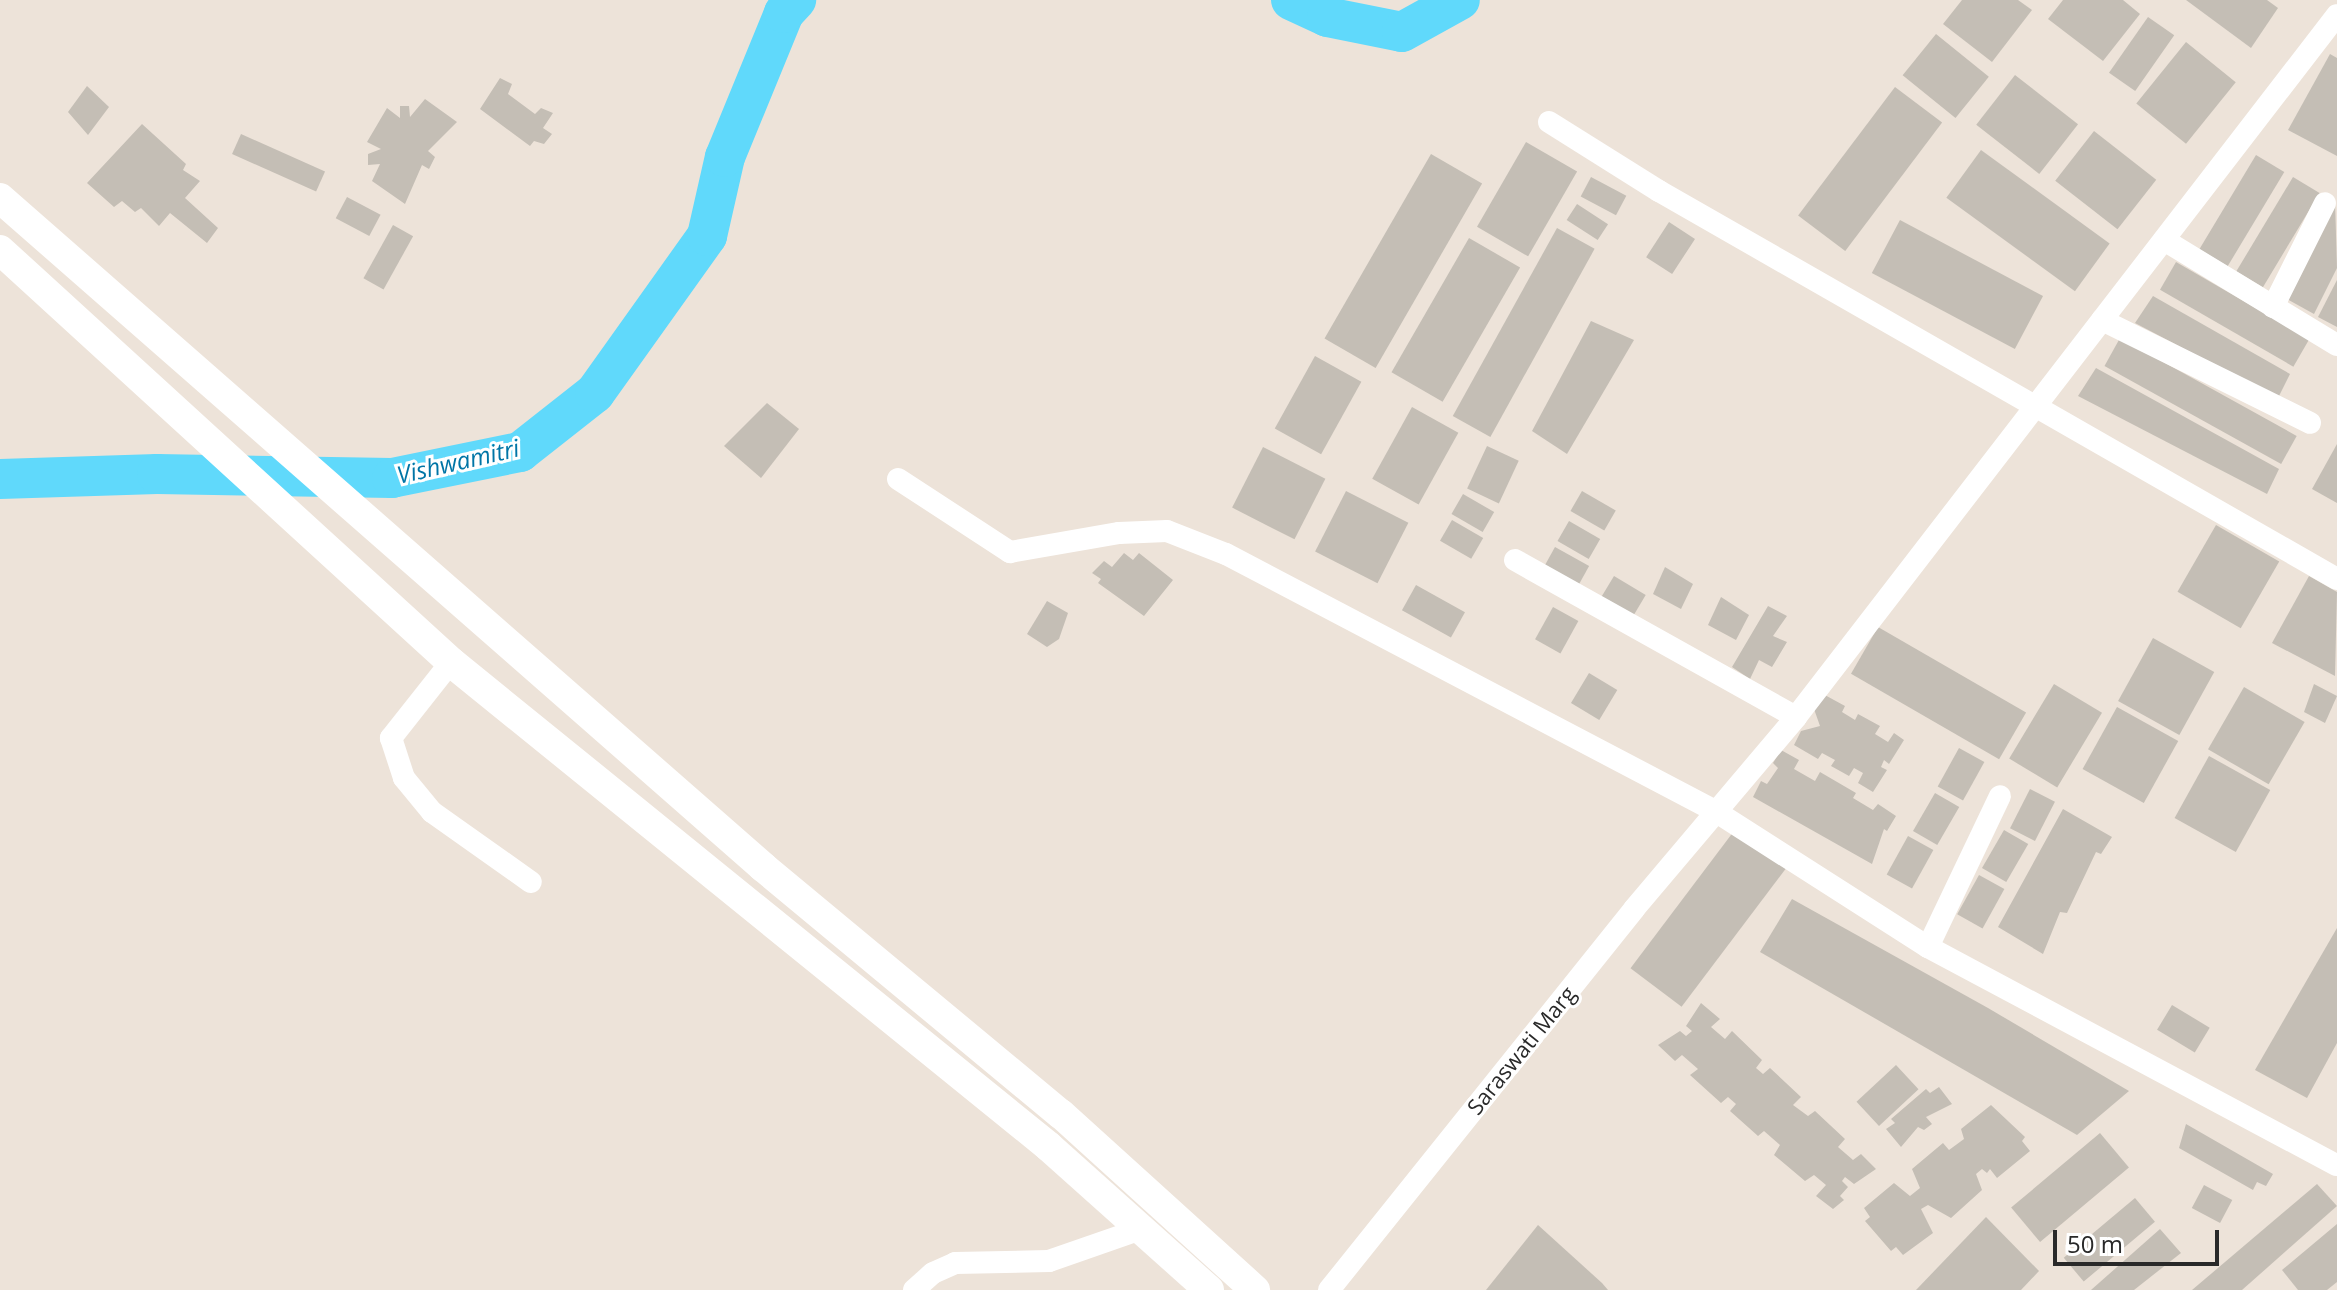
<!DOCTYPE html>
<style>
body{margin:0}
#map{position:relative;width:2337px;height:1290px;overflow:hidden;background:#ede3d9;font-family:"Open Sans",sans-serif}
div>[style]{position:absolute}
.river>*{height:40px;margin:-20px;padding:0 20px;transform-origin:20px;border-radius:20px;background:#60d9fb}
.building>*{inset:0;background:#c4beb5;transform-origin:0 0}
.street>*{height:22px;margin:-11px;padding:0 11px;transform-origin:11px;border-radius:11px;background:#fff}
.secondary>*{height:30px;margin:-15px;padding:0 15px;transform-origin:15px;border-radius:15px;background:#fff}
span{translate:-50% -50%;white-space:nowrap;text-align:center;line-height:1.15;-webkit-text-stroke:6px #fff;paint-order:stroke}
.street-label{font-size:22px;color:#292929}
.water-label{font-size:24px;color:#0075a6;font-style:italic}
.scale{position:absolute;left:2053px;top:1230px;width:166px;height:36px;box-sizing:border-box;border:4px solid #292929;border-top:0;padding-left:10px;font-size:24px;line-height:28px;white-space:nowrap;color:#292929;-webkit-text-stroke:6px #fff;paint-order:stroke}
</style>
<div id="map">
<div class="river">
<div style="left:1291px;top:0;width:40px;rotate:25deg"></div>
<div style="left:1327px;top:17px;width:76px;rotate:11.3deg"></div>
<div style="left:1402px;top:32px;width:66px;rotate:-28.9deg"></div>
<div style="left:0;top:479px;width:157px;rotate:-1.8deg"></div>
<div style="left:157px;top:474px;width:235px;rotate:1deg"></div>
<div style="left:392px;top:478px;width:131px;rotate:-11.5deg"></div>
<div style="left:520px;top:452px;width:95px;rotate:-38.2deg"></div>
<div style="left:595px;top:393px;width:193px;rotate:-54.5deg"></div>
<div style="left:707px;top:236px;width:81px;rotate:-77.2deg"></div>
<div style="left:725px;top:157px;width:156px;rotate:-67.7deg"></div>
<div style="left:784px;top:13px;width:18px;rotate:-47deg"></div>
</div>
<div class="building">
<div style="clip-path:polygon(1962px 0,2018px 0,2032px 10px,1992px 62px,1943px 24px)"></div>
<div style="clip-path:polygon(2063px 0,2123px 0,2140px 14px,2103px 61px,2048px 19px)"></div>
<div style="clip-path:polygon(2186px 0,2267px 0,2278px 8px,2251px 48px)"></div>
<div style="left:2148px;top:17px;width:32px;height:68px;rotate:35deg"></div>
<div style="left:1936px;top:34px;width:68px;height:53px;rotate:39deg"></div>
<div style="left:2186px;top:42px;width:64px;height:79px;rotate:39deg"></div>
<div style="clip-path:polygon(2330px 54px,2337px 58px,2337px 156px,2288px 130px)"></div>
<div style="left:2015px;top:75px;width:80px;height:63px;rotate:38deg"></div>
<div style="clip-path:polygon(500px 78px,512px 84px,508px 94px,535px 114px,541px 108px,553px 113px,543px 128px,552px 134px,544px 144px,534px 141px,530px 146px,480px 109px)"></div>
<div style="clip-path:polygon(87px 86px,109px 107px,88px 135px,68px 112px)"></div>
<div style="left:1895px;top:87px;width:59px;height:161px;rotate:37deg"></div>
<div style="clip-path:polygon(425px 99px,457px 122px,428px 151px,435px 157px,429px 169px,422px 165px,405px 204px,372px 181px,380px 164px,368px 165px,368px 154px,381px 149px,367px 142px,387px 108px,400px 118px,400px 106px,409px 106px,410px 117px)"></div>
<div style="clip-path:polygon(142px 124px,186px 164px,183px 170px,200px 181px,185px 198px,218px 228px,207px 243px,170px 213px,159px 226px,141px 208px,135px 212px,122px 201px,114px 207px,87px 183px)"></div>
<div style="left:2094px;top:131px;width:79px;height:63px;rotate:38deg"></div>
<div style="left:241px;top:134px;width:92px;height:22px;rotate:24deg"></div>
<div style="left:1526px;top:142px;width:59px;height:98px;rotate:30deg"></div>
<div style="left:1981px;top:150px;width:159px;height:59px;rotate:36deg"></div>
<div style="left:1431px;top:154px;width:59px;height:213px;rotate:30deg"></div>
<div style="left:2256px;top:155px;width:33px;height:110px;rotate:31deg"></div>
<div style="left:1591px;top:177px;width:40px;height:22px;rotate:28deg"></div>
<div style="left:2293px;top:177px;width:31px;height:110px;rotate:31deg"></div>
<div style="left:347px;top:197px;width:38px;height:24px;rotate:28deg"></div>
<div style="clip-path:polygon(2335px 200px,2337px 268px,2314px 314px,2285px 298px)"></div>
<div style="left:1577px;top:204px;width:37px;height:19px;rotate:33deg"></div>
<div style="left:1900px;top:220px;width:162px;height:60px;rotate:28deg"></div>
<div style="left:1669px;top:222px;width:31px;height:42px;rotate:33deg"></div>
<div style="left:393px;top:225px;width:23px;height:61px;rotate:29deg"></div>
<div style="left:1557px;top:228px;width:43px;height:215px;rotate:29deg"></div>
<div style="left:1469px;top:238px;width:59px;height:155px;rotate:30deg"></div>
<div style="left:2176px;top:262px;width:154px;height:32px;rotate:30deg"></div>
<div style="clip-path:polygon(2337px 280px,2337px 327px,2318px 317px)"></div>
<div style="clip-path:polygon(2153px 296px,2290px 374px,2278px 398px,2135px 323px)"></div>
<div style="clip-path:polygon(1591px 321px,1634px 340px,1567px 454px,1532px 431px)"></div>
<div style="left:2120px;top:338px;width:202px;height:32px;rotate:29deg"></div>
<div style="left:1315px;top:356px;width:53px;height:83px;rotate:29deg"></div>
<div style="clip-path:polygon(2096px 368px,2279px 469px,2267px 494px,2078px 396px)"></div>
<div style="clip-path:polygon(767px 403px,799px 429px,761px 478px,724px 446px)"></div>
<div style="left:1412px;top:407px;width:53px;height:82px;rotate:29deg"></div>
<div style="clip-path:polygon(2337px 444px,2337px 503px,2312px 489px)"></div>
<div style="left:1487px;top:446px;width:35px;height:47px;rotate:25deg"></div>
<div style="left:1263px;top:447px;width:70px;height:68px;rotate:27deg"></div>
<div style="left:1346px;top:491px;width:70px;height:68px;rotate:27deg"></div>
<div style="left:1582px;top:491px;width:39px;height:23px;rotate:30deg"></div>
<div style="left:1463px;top:494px;width:36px;height:23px;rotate:30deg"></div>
<div style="left:1452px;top:520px;width:36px;height:24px;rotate:30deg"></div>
<div style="left:1569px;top:521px;width:36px;height:23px;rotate:30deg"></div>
<div style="left:2216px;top:525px;width:73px;height:77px;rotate:30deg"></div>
<div style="left:1555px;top:547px;width:39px;height:24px;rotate:29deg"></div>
<div style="clip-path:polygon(1124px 553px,1133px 560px,1139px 553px,1173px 580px,1144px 616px,1098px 583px,1101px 579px,1092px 573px,1104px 561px,1112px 567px)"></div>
<div style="clip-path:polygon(1665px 567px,1693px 584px,1681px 609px,1653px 594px)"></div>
<div style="left:1614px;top:576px;width:37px;height:24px;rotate:31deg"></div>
<div style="clip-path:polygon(2309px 576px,2337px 592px,2335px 676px,2272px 643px)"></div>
<div style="left:1416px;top:585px;width:56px;height:29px;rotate:29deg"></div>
<div style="clip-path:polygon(1721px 597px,1749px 615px,1736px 640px,1708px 625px)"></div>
<div style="clip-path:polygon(1047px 601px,1068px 613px,1059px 639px,1047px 647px,1027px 634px)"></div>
<div style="clip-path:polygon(1768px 606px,1787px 616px,1773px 636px,1787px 642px,1772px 667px,1759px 660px,1750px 679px,1732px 667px)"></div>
<div style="left:1553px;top:607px;width:29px;height:37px;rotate:29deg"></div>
<div style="left:1878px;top:627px;width:171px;height:54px;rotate:30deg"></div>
<div style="left:2153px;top:638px;width:70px;height:72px;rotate:29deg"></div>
<div style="left:1589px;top:673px;width:33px;height:35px;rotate:31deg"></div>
<div style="left:2054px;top:684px;width:56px;height:87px;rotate:31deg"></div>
<div style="clip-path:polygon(2314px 684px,2337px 696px,2325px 723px,2304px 712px)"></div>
<div style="left:2244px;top:687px;width:70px;height:72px;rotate:30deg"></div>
<div style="clip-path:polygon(1823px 694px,1845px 706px,1842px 712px,1855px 720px,1858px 714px,1880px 726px,1875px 734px,1888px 742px,1894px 733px,1904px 740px,1889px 764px,1884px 760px,1881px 767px,1887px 770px,1873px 792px,1858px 783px,1863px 773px,1854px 768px,1849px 776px,1831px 766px,1835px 760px,1822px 753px,1818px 759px,1794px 745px,1801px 731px,1820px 726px,1814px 709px)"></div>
<div style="left:2117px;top:707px;width:70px;height:71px;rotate:29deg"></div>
<div style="left:1959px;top:748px;width:29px;height:44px;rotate:29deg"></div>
<div style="clip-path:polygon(1781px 750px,1799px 760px,1794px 769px,1815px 781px,1820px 772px,1856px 793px,1853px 798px,1873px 810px,1878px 804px,1896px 816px,1887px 831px,1884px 829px,1872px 864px,1753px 797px,1761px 781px,1767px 784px,1778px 768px,1773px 763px)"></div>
<div style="left:2209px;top:756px;width:70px;height:71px;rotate:29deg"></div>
<div style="left:2030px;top:789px;width:28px;height:44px;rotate:27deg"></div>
<div style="left:1935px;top:793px;width:28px;height:44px;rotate:30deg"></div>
<div style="clip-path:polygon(2063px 809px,2112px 837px,2101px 854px,2096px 852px,2067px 913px,2060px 912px,2043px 954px,1998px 927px)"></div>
<div style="left:1737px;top:827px;width:64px;height:177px;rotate:37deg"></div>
<div style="left:2004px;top:830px;width:28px;height:44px;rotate:30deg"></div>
<div style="left:1908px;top:836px;width:29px;height:44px;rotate:29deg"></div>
<div style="left:1979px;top:875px;width:29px;height:45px;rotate:29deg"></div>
<div style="clip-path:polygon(1792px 899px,1988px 1008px,2129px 1091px,2077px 1135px,1760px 952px)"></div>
<div style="clip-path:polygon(2337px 928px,2337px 1043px,2307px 1098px,2255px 1070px)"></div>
<div style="clip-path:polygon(1701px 1003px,1720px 1019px,1711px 1027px,1725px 1039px,1732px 1031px,1762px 1060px,1756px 1068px,1763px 1074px,1770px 1068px,1801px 1097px,1793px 1105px,1808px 1116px,1815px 1111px,1845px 1139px,1838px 1147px,1853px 1160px,1861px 1154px,1876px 1169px,1854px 1184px,1845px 1177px,1842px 1181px,1848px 1187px,1840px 1196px,1844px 1200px,1833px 1209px,1816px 1196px,1826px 1185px,1814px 1175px,1805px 1181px,1774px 1155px,1780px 1145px,1764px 1131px,1758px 1136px,1730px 1111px,1736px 1104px,1728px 1097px,1721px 1103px,1690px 1075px,1698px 1069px,1682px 1055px,1675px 1061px,1658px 1045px,1680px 1031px,1686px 1036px,1692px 1031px,1686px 1026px)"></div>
<div style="left:2172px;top:1005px;width:44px;height:29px;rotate:31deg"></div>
<div style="left:1896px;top:1065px;width:33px;height:54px;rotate:47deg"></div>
<div style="clip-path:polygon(1939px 1087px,1952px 1104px,1926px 1117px,1932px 1124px,1924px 1130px,1918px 1127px,1901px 1147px,1886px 1129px,1895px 1123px,1891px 1119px,1926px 1089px,1930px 1093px)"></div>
<div style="clip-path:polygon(1991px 1105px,2025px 1137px,2022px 1141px,2030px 1151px,1997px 1178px,1990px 1169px,1987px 1173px,1982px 1169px,1976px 1174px,1982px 1190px,1951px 1218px,1928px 1205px,1921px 1209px,1933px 1233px,1903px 1255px,1896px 1247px,1891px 1251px,1865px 1221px,1870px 1217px,1864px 1208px,1894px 1183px,1910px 1196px,1920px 1188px,1912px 1169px,1943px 1143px,1949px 1150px,1964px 1139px,1961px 1129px)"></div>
<div style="clip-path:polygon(2186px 1124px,2273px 1174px,2266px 1186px,2257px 1182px,2253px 1190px,2179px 1148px)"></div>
<div style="left:2100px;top:1133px;width:45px;height:116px;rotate:50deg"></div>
<div style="clip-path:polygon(2317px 1184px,2337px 1206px,2242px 1290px,2192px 1290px)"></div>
<div style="left:2204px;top:1185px;width:32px;height:26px;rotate:28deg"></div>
<div style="left:2135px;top:1198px;width:31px;height:93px;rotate:50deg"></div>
<div style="clip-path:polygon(1986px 1217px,2039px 1271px,2021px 1290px,1916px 1290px)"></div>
<div style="clip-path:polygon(2337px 1224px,2337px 1282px,2327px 1290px,2298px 1290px,2282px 1270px)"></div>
<div style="clip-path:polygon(1538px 1225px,1602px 1283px,1608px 1290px,1486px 1290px)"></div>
<div style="clip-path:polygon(2160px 1229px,2181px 1253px,2134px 1290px,2091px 1290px)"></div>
</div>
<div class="street">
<div style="left:1549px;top:122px;width:130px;rotate:32.1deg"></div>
<div style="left:1659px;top:191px;width:781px;rotate:29.78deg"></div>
<div style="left:2164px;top:240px;width:202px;rotate:31.3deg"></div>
<div style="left:2273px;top:307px;width:116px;rotate:-63.4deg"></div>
<div style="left:2102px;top:320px;width:232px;rotate:26.3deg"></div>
<div style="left:898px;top:479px;width:134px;rotate:33.1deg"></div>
<div style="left:1010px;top:552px;width:111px;rotate:-9.9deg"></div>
<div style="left:1119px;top:533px;width:48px;rotate:-2.4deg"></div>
<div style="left:1167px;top:531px;width:63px;rotate:21.3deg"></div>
<div style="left:1226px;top:554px;width:552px;rotate:27.72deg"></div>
<div style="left:1715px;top:811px;width:253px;rotate:32.6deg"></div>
<div style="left:1928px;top:947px;width:463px;rotate:28.1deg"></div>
<div style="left:1515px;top:560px;width:322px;rotate:29.2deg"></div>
<div style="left:451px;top:662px;width:97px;rotate:128.3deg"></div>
<div style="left:391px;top:738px;width:42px;rotate:72deg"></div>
<div style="left:404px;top:778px;width:44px;rotate:50.5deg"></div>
<div style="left:432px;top:812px;width:121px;rotate:35.3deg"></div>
<div style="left:1928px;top:947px;width:167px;rotate:-64.5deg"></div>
<div style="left:914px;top:1290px;width:25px;rotate:-42deg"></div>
<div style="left:933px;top:1273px;width:24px;rotate:-24deg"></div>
<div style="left:955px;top:1263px;width:94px;rotate:-1.2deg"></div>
<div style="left:1049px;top:1261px;width:97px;rotate:-19.2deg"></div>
<div style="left:1329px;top:1290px;width:488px;rotate:-51.3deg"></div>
<div style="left:1634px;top:909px;width:251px;rotate:-49.8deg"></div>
<div style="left:1796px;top:717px;width:886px;rotate:-52.38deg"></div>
</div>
<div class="secondary">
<div style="left:0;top:198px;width:1015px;rotate:41.24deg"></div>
<div style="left:763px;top:867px;width:387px;rotate:39.7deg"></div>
<div style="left:1061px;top:1114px;width:262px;rotate:42.2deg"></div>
<div style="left:0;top:250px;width:611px;rotate:42.41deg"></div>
<div style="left:451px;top:662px;width:769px;rotate:39.03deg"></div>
<div style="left:1048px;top:1146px;width:216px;rotate:41.8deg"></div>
</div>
<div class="street-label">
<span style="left:1521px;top:1050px;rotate:-51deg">Saraswati Marg</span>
</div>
<div class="water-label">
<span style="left:458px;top:461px;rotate:-13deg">Vishwamitri</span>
</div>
<div class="scale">50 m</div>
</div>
